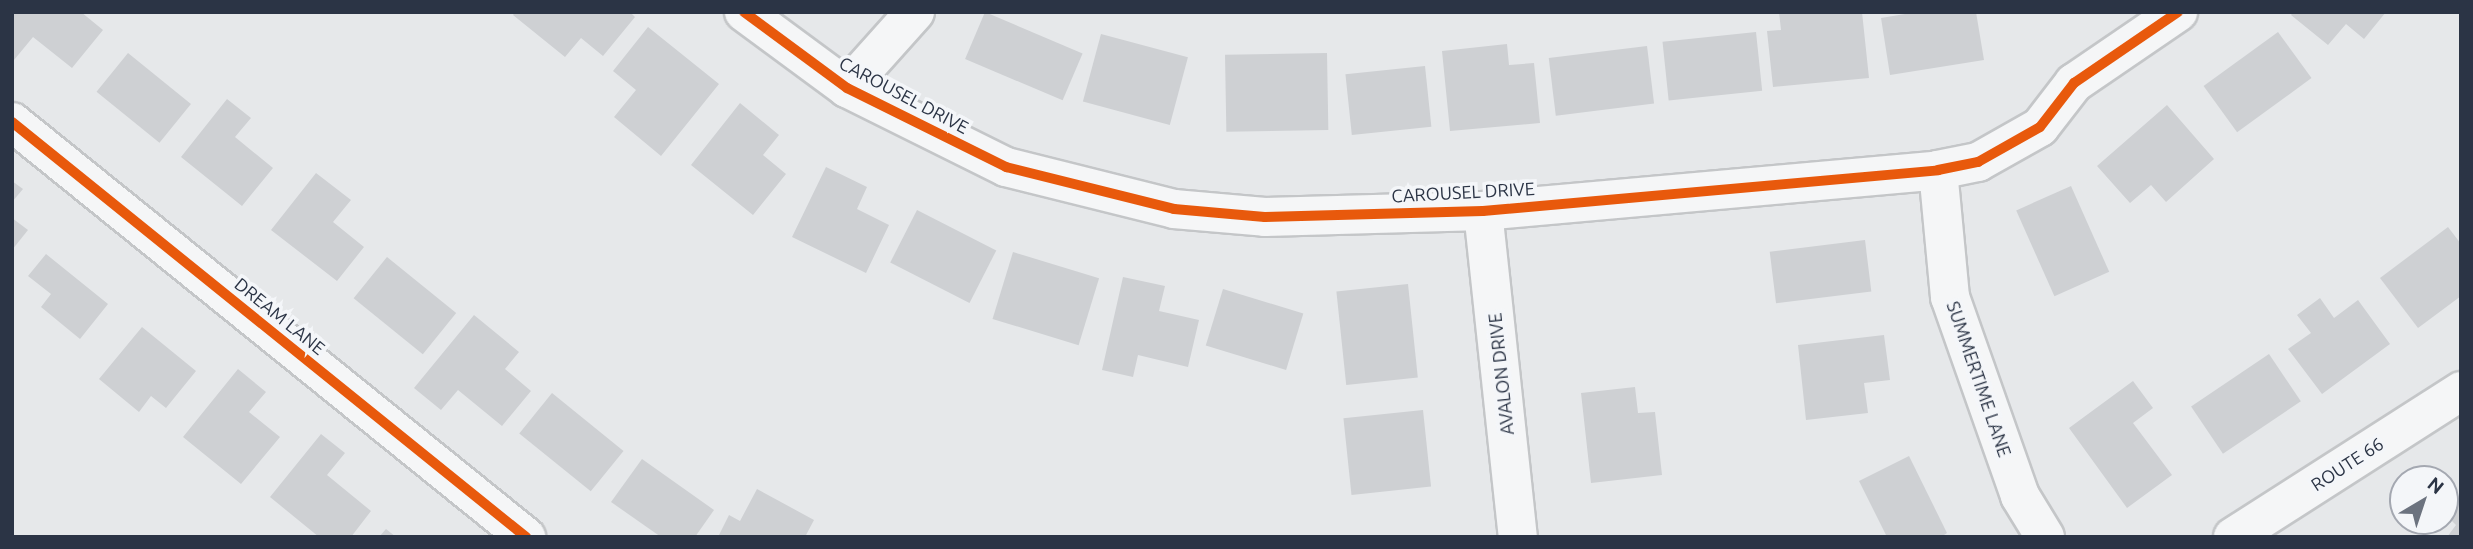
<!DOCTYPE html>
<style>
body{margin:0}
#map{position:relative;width:2473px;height:549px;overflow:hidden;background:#e6e8ea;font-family:Ubuntu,sans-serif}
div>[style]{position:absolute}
.building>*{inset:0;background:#ced0d3;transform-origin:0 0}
.roads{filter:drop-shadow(2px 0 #c4c6c8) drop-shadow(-2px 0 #c4c6c8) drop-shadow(0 2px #c4c6c8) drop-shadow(0 -2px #c4c6c8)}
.minor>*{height:38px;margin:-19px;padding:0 19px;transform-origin:19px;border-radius:19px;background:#f5f6f7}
.cycleway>*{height:10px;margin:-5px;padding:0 5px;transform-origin:5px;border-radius:5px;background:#e8590c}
span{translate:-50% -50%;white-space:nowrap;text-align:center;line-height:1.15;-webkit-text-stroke:7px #f4f6f9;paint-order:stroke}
.street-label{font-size:18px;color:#2b3445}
.frame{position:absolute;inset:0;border:14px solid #2b3445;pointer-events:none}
.north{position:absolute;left:2389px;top:465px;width:70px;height:70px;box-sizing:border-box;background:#f4f6f9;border:2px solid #a4a8b1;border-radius:50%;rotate:39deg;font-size:19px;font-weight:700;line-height:28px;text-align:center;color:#2b3445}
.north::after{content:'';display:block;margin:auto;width:24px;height:32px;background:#6c737f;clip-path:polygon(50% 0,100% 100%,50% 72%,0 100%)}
</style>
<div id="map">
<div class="building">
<div style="clip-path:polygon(14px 12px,81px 12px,103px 30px,72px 68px,33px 37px,14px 60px)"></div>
<div style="clip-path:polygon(515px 12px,630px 12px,635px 17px,603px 56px,581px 38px,565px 57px,513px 15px)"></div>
<div style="left:985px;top:12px;width:106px;height:51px;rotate:23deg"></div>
<div style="clip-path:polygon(1779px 12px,1862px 12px,1869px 78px,1773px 87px,1767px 31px,1781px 30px)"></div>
<div style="clip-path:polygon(1917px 12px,1976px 12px,1984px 60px,1890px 75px,1881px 18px)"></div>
<div style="clip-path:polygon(2293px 12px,2386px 12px,2364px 39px,2346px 24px,2328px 45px,2291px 15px)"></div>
<div style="clip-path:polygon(648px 27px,719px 84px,661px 156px,614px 117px,636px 90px,613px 71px)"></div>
<div style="left:1756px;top:32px;width:59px;height:94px;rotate:84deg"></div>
<div style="left:2278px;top:32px;width:57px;height:92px;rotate:54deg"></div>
<div style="left:1101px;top:34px;width:90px;height:70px;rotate:15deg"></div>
<div style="clip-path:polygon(1507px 44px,1509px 65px,1534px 63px,1540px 123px,1450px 131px,1442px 51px)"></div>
<div style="left:1647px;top:46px;width:58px;height:99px;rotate:83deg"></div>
<div style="left:128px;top:53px;width:81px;height:50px;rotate:39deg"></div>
<div style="left:1327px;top:53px;width:77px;height:102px;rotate:89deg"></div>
<div style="left:1425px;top:66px;width:61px;height:80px;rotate:84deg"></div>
<div style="clip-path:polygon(227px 99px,251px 118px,235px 137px,273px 168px,242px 206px,181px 157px)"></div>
<div style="clip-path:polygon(740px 103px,779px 135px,763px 155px,786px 174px,753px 215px,691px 165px)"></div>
<div style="clip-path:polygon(2167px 105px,2214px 159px,2166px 202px,2151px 185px,2130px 203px,2097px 166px)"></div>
<div style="clip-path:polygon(826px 167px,867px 187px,857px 209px,889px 225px,866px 273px,792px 237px)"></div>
<div style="clip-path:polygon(316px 173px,351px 200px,333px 222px,364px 247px,337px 281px,271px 230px)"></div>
<div style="clip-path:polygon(12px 181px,23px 189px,12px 202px)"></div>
<div style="left:2071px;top:186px;width:94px;height:60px;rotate:66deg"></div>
<div style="left:917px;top:210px;width:89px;height:59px;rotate:27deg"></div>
<div style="clip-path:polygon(12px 218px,28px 230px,12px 250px)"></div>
<div style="clip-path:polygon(2448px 227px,2461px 244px,2461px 296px,2418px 328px,2380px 278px)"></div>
<div style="left:1865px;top:240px;width:52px;height:96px;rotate:83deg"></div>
<div style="left:1013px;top:252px;width:90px;height:70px;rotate:17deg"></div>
<div style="clip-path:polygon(46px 254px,108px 304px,80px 339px,41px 307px,51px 294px,28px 276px)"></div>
<div style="left:387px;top:257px;width:89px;height:53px;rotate:39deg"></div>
<div style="clip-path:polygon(1123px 277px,1165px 286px,1159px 311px,1199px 320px,1188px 367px,1138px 355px,1133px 377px,1102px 370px)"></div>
<div style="left:1408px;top:284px;width:94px;height:72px;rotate:84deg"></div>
<div style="left:1223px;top:289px;width:84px;height:59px;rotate:17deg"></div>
<div style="clip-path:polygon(2320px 298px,2334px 318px,2358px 300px,2390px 344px,2322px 394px,2288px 349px,2311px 333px,2297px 315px)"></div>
<div style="clip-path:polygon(474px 315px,519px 352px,505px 369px,531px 391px,502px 426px,458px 390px,441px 410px,414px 388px)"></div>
<div style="clip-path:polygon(142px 327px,196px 371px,166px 408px,151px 396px,139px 412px,99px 379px)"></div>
<div style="clip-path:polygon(1884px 335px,1890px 380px,1864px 383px,1868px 413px,1806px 420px,1798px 345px)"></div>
<div style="left:2269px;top:354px;width:57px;height:94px;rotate:56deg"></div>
<div style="clip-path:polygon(238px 369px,266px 392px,249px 412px,280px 437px,241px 484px,183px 437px)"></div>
<div style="clip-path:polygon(2133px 381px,2153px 408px,2133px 423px,2172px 475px,2127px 508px,2069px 428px)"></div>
<div style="clip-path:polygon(1635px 387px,1638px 413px,1655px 412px,1662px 475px,1591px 483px,1581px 393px)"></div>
<div style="left:552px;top:393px;width:92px;height:52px;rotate:39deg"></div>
<div style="left:1423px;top:410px;width:77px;height:80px;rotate:84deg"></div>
<div style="clip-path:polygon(321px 434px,345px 453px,327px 475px,371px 511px,351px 537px,319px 537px,270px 497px)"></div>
<div style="clip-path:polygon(1909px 456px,1947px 533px,1941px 537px,1887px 537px,1859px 481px)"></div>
<div style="clip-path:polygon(642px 459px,714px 510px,695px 537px,661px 537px,611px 502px)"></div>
<div style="clip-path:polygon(757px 489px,814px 520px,805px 537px,718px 537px,729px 515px,740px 521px)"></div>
<div style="clip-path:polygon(2461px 495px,2461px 537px,2447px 537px,2456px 525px,2445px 514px)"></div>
<div style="clip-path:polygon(386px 529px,396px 537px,379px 537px)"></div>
</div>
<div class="roads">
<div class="minor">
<div style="left:744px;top:12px;width:128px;rotate:36.4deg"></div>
<div style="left:847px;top:88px;width:178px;rotate:26.4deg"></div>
<div style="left:1006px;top:167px;width:173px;rotate:14deg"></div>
<div style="left:1174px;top:209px;width:91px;rotate:5deg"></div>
<div style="left:1265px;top:217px;width:218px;rotate:-1.6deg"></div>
<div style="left:1483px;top:211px;width:457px;rotate:-5.1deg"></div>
<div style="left:1938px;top:170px;width:41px;rotate:-11.3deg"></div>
<div style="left:1978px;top:162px;width:71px;rotate:-29.4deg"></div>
<div style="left:2040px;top:127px;width:56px;rotate:-52.3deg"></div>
<div style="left:2074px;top:83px;width:126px;rotate:-34.3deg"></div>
<div style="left:847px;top:88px;width:102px;rotate:-48.2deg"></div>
<div style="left:12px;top:122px;width:661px;rotate:38.92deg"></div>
<div style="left:1938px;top:170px;width:128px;rotate:84.6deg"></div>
<div style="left:1950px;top:297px;width:211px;rotate:70.6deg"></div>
<div style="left:2020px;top:496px;width:48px;rotate:58.6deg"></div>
<div style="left:1483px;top:211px;width:328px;rotate:83.9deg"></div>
<div style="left:2233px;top:537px;width:271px;rotate:-32.6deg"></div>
</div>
</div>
<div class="cycleway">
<div style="left:744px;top:12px;width:128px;rotate:36.4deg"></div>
<div style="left:847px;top:88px;width:178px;rotate:26.4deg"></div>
<div style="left:1006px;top:167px;width:173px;rotate:14deg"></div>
<div style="left:1174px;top:209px;width:91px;rotate:5deg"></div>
<div style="left:1265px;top:217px;width:218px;rotate:-1.6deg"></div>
<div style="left:1483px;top:211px;width:457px;rotate:-5.1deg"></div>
<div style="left:1938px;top:170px;width:41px;rotate:-11.3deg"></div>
<div style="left:1978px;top:162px;width:71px;rotate:-29.4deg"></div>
<div style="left:2040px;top:127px;width:56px;rotate:-52.3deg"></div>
<div style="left:2074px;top:83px;width:126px;rotate:-34.3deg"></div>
<div style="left:12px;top:122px;width:661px;rotate:38.92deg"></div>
</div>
<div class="street-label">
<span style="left:904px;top:95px;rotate:28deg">CAROUSEL DRIVE</span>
<span style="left:1463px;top:192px;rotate:-3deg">CAROUSEL DRIVE</span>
<span style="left:280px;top:316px;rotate:39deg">DREAM LANE</span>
<span style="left:1501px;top:374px;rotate:-96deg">AVALON DRIVE</span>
<span style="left:1979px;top:379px;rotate:71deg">SUMMERTIME LANE</span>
<span style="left:2347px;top:464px;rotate:-33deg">ROUTE 66</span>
</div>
<div class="frame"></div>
<div class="north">N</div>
</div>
